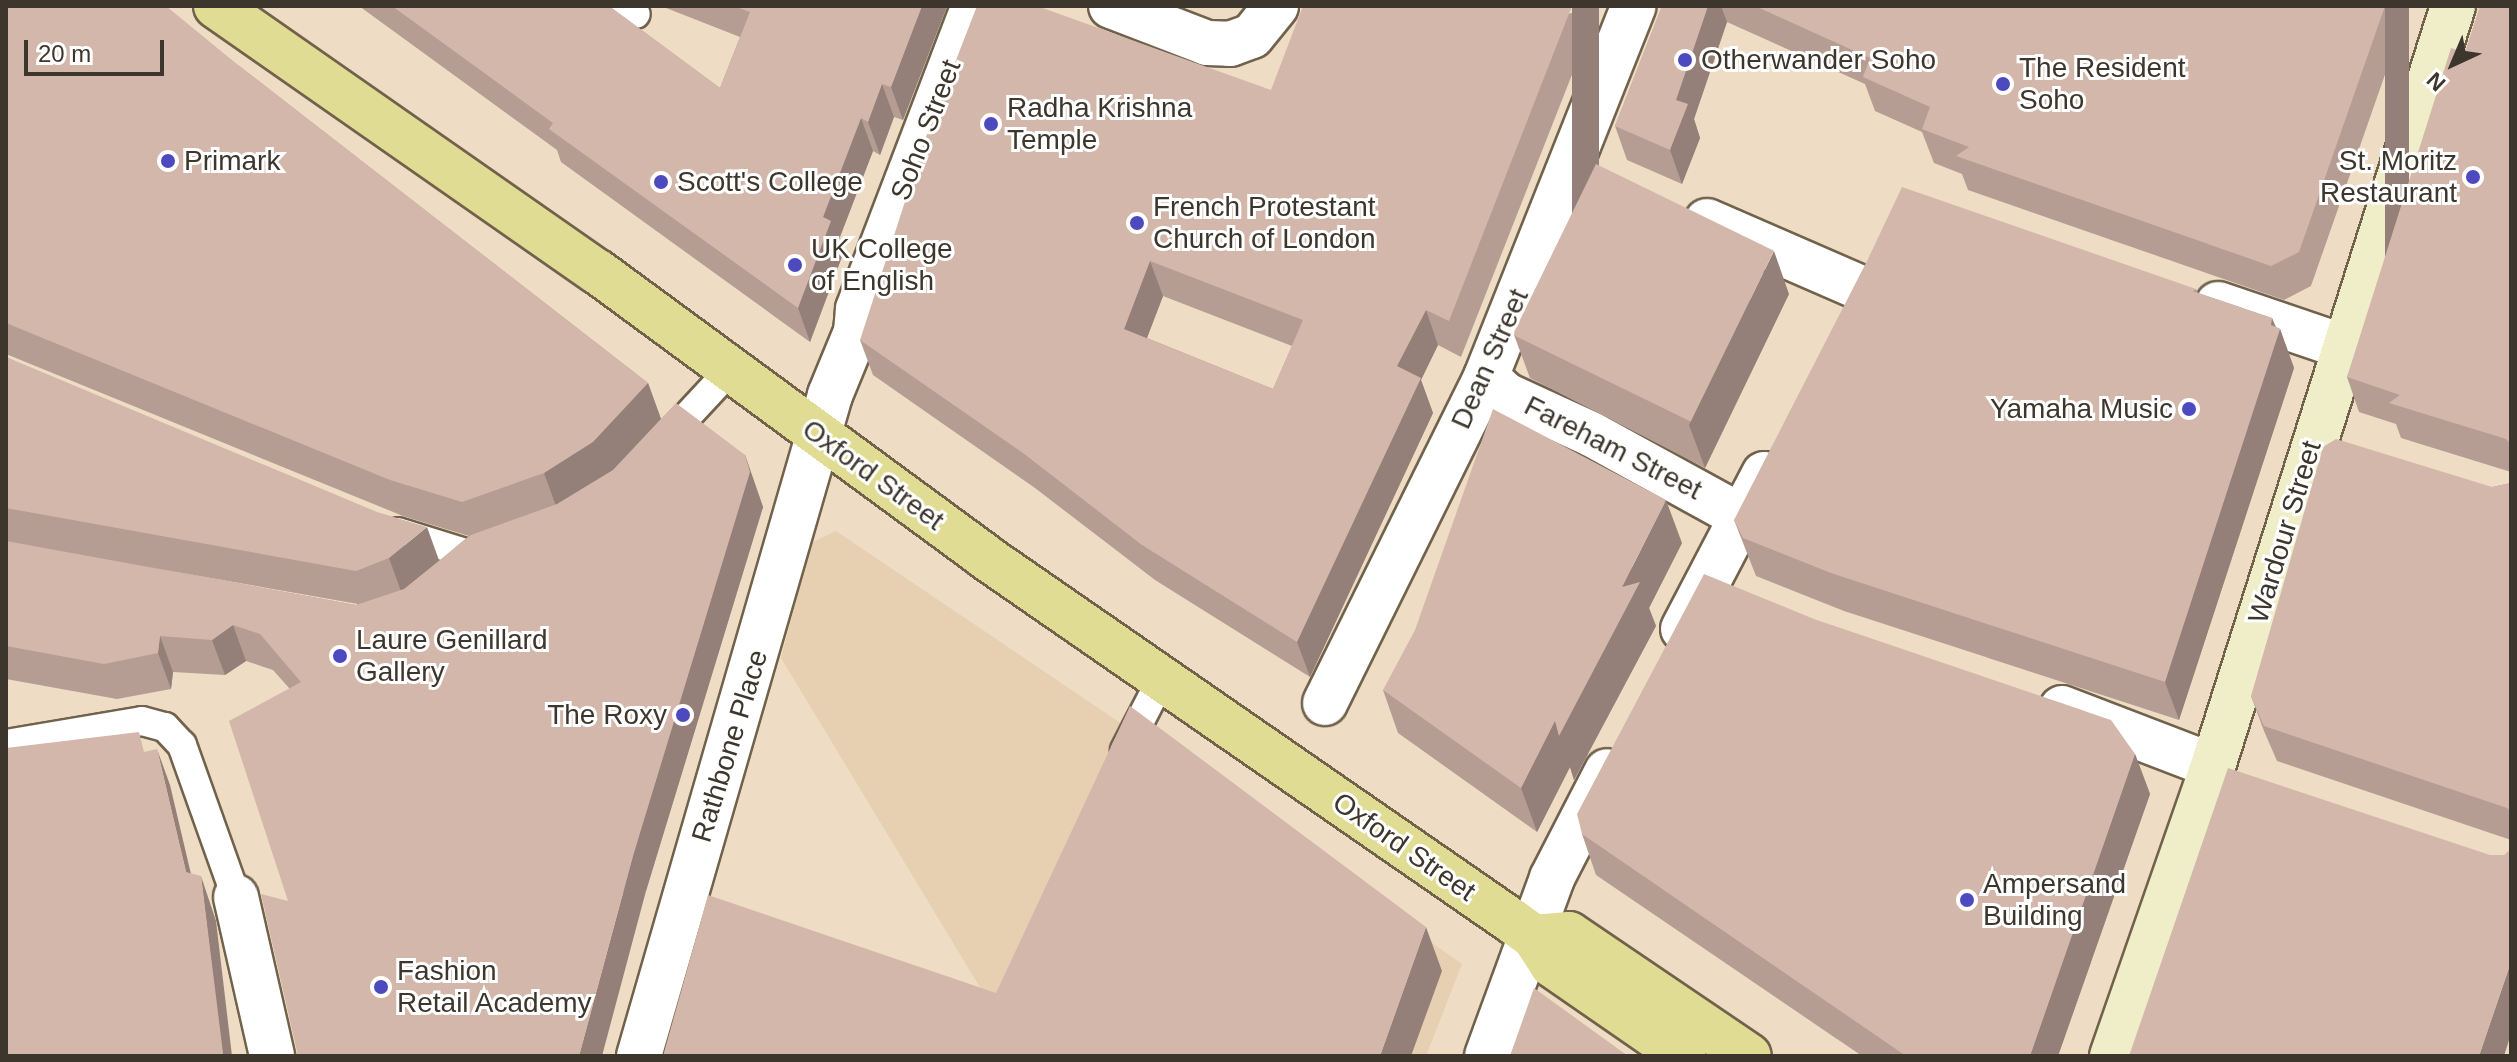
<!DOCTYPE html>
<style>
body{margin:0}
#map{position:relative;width:2517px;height:1062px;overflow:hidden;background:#eedcc4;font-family:Arial,sans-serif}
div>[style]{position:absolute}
.built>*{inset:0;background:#e7d0b2}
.roads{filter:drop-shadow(2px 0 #71624c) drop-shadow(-2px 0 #71624c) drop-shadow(0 2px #71624c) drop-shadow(0 -2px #71624c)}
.lane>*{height:28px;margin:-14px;padding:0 14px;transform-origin:14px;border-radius:14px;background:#fff}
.street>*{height:44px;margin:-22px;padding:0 22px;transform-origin:22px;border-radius:22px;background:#fff}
.secondary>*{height:44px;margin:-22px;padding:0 22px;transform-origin:22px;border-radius:22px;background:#efeec9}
.primary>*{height:44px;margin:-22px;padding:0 22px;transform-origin:22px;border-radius:22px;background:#e0dc94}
.wall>*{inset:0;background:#b69d93}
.shaded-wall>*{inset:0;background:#948078;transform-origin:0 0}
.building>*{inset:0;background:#d4b7ab;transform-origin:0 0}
.dots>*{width:22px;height:22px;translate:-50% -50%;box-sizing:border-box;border:4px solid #fff;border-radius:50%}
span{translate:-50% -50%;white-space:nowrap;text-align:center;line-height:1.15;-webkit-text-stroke:6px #fff;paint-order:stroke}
.poi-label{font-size:28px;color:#3d362c}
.left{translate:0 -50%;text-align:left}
.right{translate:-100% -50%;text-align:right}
.street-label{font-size:28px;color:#3d362c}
.frame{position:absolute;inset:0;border:8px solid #3d362c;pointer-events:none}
.north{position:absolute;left:2413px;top:24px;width:80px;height:80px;-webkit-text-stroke:6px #fff;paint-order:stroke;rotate:224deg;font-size:22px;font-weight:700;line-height:32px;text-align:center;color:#3d362c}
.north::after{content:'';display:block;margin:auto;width:28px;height:36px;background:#3d362c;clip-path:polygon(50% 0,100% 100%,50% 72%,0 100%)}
.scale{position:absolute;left:24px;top:40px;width:140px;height:36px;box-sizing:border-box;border:4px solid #3d362c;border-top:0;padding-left:10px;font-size:24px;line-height:28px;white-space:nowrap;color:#3d362c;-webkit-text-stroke:6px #fff;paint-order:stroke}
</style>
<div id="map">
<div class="built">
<div style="clip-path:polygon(836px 531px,1125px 726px,1462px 964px,1426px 1056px,1144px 1056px,990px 1004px,781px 658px,811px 543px)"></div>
</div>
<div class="roads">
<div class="lane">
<div style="left:624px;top:6px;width:14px;rotate:34deg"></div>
<div style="left:665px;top:440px;width:96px;rotate:-47.1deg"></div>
<div style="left:398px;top:532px;width:81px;rotate:17.3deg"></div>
<div style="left:475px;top:556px;width:14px;rotate:-17deg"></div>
<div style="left:6px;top:744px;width:138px;rotate:-9.6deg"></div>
<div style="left:142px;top:721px;width:24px;rotate:15deg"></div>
<div style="left:165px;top:727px;width:25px;rotate:47deg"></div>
<div style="left:182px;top:745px;width:161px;rotate:70.4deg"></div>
<div style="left:1125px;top:750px;width:79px;rotate:-62.8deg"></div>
</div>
<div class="street">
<div style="left:1111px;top:6px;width:103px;rotate:21.1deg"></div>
<div style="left:1207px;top:43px;width:23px;rotate:2deg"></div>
<div style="left:1230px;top:44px;width:23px;rotate:-20deg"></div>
<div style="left:1252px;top:36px;width:38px;rotate:-51deg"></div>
<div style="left:1707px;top:221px;width:166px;rotate:23.5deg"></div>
<div style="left:2218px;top:304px;width:133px;rotate:18.8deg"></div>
<div style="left:1486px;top:377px;width:27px;rotate:42deg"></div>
<div style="left:1506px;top:395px;width:94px;rotate:24.6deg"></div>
<div style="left:1591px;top:434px;width:172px;rotate:28.8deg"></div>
<div style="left:1683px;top:629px;width:175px;rotate:-62.4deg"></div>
<div style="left:1325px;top:703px;width:364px;rotate:-63.7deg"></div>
<div style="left:1486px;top:377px;width:399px;rotate:-68.3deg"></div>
<div style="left:2062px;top:708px;width:162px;rotate:21deg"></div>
<div style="left:236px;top:897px;width:163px;rotate:77.2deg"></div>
<div style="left:639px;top:1056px;width:688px;rotate:-73.88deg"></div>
<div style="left:830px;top:395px;width:68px;rotate:-67.6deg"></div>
<div style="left:856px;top:332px;width:23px;rotate:-85deg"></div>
<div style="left:858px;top:309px;width:324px;rotate:-69.1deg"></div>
<div style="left:1487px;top:1056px;width:189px;rotate:-69.9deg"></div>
<div style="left:1552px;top:878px;width:120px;rotate:-62.8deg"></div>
</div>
<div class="secondary">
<div style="left:2112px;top:1056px;width:307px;rotate:-70.8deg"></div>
<div style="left:2213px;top:766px;width:797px;rotate:-72.47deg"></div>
</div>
<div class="primary">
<div style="left:216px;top:6px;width:465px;rotate:34.9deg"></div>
<div style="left:598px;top:272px;width:479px;rotate:36.3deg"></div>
<div style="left:984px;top:556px;width:642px;rotate:34.66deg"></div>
<div style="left:1512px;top:921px;width:27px;rotate:36deg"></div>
<div style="left:1534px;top:937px;width:33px;rotate:57deg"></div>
<div style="left:1552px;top:965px;width:160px;rotate:34.6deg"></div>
<div style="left:1534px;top:937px;width:35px;rotate:-5deg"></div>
<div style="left:1569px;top:934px;width:217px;rotate:34.1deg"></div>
</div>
</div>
<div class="wall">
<div style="clip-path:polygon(evenodd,6px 6px,238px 65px,648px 383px,661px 419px,745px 455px,763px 507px,646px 891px,288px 901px,289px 688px,273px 670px,246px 661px,225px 675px,173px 672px,171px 689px,117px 699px,6px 679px,6px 357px,439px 561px,469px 536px,403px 516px,6px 354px,6px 6px,143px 566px,358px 604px,356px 605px,143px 566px)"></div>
<div style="clip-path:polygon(359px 6px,609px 6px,720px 88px,740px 37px,661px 6px,945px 6px,946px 9px,903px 120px,894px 117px,880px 155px,873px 151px,838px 242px,843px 254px,810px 342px,561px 162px,557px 150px)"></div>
<div style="clip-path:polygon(evenodd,1599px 6px,1461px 357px,1438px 345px,1421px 380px,1433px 413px,1310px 677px,1155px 580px,1035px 488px,873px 375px,860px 340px,1271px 90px,1599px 6px,1163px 296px,1292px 346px,1273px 389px,1147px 338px,1163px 296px)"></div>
<div style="clip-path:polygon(1662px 6px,2409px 6px,2311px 286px,2284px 300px,1968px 190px,1962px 174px,1934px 163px,1922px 132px,1875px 111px,1865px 84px,1727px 22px,1694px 119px,1700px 138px,1682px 184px,1627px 160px,1615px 126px)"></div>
<div style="clip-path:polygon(2511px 6px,2511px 472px,2401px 438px,2396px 424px,2359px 412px,2347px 377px,2465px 52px)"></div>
<div style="clip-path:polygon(2196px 289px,2198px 293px,2272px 318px,2276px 327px,2280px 329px,2294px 368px,2179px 720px,1844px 611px,1756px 576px,1734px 520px)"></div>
<div style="clip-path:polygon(1789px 294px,1705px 468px,1530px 378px,1514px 335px)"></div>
<div style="clip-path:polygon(2511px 483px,2511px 840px,2277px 761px,2264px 731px,2251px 696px,2492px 487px)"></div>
<div style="clip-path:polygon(1682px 543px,1649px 608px,1656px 626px,1574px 780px,1570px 767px,1537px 832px,1398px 733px,1383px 690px)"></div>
<div style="clip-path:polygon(2135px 754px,2150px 794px,2058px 1056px,1862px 1056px,1596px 875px,1582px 834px)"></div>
</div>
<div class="shaded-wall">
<div style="clip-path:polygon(922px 6px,945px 6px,946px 9px,903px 120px,891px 87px)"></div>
<div style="left:1572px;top:6px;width:27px;height:338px"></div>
<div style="clip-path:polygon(1708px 6px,1721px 6px,1727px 22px,1694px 119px,1700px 138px,1682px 184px,1670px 150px,1676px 100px)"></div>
<div style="left:2385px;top:6px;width:24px;height:261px"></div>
<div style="clip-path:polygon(882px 84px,894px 117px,880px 155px,868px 122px)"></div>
<div style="clip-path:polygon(861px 118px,873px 151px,838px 242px,843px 254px,810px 342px,798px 308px,823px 217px)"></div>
<div style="clip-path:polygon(1774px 251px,1789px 294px,1705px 468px,1689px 425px)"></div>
<div style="clip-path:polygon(1150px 261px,1163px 296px,1137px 364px,1124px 329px)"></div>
<div style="clip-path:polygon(1426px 310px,1438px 345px,1421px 380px,1433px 413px,1310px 677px,1297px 642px,1397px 366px)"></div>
<div style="clip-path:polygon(2272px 318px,2278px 335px,2280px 329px,2294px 368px,2179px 720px,2165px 682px)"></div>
<div style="clip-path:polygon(648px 383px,661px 419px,606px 478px,557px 509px,544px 473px)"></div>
<div style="clip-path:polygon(745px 455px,763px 507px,646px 891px,602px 1056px,579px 1056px,633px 856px)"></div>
<div style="clip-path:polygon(1666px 500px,1682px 543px,1649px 608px,1656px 626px,1574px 780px,1570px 767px,1537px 832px,1521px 788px)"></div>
<div style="clip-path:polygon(427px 527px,440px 563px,402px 594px,389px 558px)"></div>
<div style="clip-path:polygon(233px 625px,246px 661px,225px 675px,212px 640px)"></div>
<div style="clip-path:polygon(160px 636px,173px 672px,171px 689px,158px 653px)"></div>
<div style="clip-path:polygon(157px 749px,170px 785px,199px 908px,186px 872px)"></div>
<div style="clip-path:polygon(2135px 754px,2150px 794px,2058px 1056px,2030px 1056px)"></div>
<div style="clip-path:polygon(201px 876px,216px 921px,232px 1056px,222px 1056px)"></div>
<div style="clip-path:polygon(1426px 927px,1442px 971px,1411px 1056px,1380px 1056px)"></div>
<div style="clip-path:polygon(2511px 962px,2511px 1034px,2504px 1056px,2479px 1056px)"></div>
</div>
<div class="building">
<div style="clip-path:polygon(6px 6px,166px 6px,238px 65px,648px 383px,593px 442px,544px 473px,462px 502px,390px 480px,6px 323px)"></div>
<div style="clip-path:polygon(392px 6px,609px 6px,720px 88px,750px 12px,734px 6px,922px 6px,891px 87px,882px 84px,868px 122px,861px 118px,823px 217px,831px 221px,798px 308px,549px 129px,553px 123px)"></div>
<div style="clip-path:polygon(evenodd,977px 6px,1037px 6px,1271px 90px,1303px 6px,1572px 6px,1449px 321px,1426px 310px,1397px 366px,1421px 378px,1297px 642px,1142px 545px,1023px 453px,860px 340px,926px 137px,977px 6px,1150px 261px,1303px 320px,1273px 389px,1124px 329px,1150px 261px)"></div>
<div style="clip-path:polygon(1662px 6px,1708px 6px,1676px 100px,1688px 104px,1670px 150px,1615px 126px)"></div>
<div style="clip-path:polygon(1755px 6px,2385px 6px,2299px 252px,2271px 266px,1956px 156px,1969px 147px,1922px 129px,1930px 107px,1863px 77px,1870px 58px)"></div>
<div style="clip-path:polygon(2480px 6px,2511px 6px,2511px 444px,2506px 439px,2389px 403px,2400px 395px,2347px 377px,2451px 48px,2465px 52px)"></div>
<div style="left:1596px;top:164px;width:198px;height:190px;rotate:26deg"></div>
<div style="clip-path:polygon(1902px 187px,2196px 289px,2192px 291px,2272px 318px,2271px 325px,2280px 329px,2165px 682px,1831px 573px,1743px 538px,1734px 520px,1868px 259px)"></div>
<div style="clip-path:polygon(6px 357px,377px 512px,427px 527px,389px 558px,356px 571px,6px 508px)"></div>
<div style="clip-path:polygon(676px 403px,745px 455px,750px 472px,633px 856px,579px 1056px,298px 1056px,261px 894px,288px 901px,229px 721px,301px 682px,260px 634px,233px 625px,212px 640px,160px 636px,158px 653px,104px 664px,6px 646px,6px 541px,356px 605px,404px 589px,471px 535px,557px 504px,613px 470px)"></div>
<div style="clip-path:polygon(1493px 409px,1666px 500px,1622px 587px,1640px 582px,1559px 736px,1555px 721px,1521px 788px,1383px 690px,1415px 630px)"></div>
<div style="clip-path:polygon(2336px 439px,2492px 487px,2511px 483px,2511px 812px,2507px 808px,2264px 726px,2251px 696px,2323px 447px)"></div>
<div style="clip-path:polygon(1704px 574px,1814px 619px,2111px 720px,2135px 754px,2030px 1056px,1906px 1056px,1582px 834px,1577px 814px)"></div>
<div style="clip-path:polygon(1130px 706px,1426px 927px,1380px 1056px,663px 1056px,708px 895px,996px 993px)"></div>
<div style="clip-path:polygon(139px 732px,144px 752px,157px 749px,186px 872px,201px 876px,223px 1053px,222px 1056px,6px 1056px,6px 748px)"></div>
<div style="clip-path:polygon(2228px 768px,2490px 855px,2504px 855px,2511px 849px,2511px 962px,2479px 1056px,2129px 1056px)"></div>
<div style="clip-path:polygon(1534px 988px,1628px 1056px,1510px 1056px)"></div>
</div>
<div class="dots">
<div style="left:1685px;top:60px;background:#4d49bf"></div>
<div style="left:2003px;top:84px;background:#4d49bf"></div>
<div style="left:991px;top:124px;background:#4d49bf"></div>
<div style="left:168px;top:161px;background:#4d49bf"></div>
<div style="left:2473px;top:177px;background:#4d49bf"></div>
<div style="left:661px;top:182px;background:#4d49bf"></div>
<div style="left:1137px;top:223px;background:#4d49bf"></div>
<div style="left:795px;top:265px;background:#4d49bf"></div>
<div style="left:2189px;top:409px;background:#4d49bf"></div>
<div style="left:340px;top:656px;background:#4d49bf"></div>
<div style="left:683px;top:715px;background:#4d49bf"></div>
<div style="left:1967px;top:900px;background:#4d49bf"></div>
<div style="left:381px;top:987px;background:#4d49bf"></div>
</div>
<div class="poi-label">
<span class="left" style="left:1701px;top:60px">Otherwander Soho</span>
<span class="left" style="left:2019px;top:84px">The Resident<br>Soho</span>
<span class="left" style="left:1007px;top:124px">Radha Krishna<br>Temple</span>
<span class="left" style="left:184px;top:161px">Primark</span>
<span class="right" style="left:2457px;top:177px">St. Moritz<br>Restaurant</span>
<span class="left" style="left:677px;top:182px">Scott's College</span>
<span class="left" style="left:1153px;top:223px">French Protestant<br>Church of London</span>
<span class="left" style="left:811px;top:265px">UK College<br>of English</span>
<span class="right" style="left:2173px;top:409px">Yamaha Music</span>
<span class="left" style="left:356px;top:656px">Laure Genillard<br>Gallery</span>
<span class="right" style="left:667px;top:715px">The Roxy</span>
<span class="left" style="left:1983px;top:900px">Ampersand<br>Building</span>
<span class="left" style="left:397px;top:987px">Fashion<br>Retail Academy</span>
</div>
<div class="street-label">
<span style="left:926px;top:130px;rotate:-69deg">Soho Street</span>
<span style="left:1490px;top:359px;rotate:-66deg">Dean Street</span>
<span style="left:1613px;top:448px;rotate:27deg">Fareham Street</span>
<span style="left:873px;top:475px;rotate:36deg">Oxford Street</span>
<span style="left:2285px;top:532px;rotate:-73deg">Wardour Street</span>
<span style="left:730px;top:746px;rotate:-73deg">Rathbone Place</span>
<span style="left:1404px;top:847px;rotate:35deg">Oxford Street</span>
</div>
<div class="frame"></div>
<div class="north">N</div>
<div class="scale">20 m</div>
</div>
